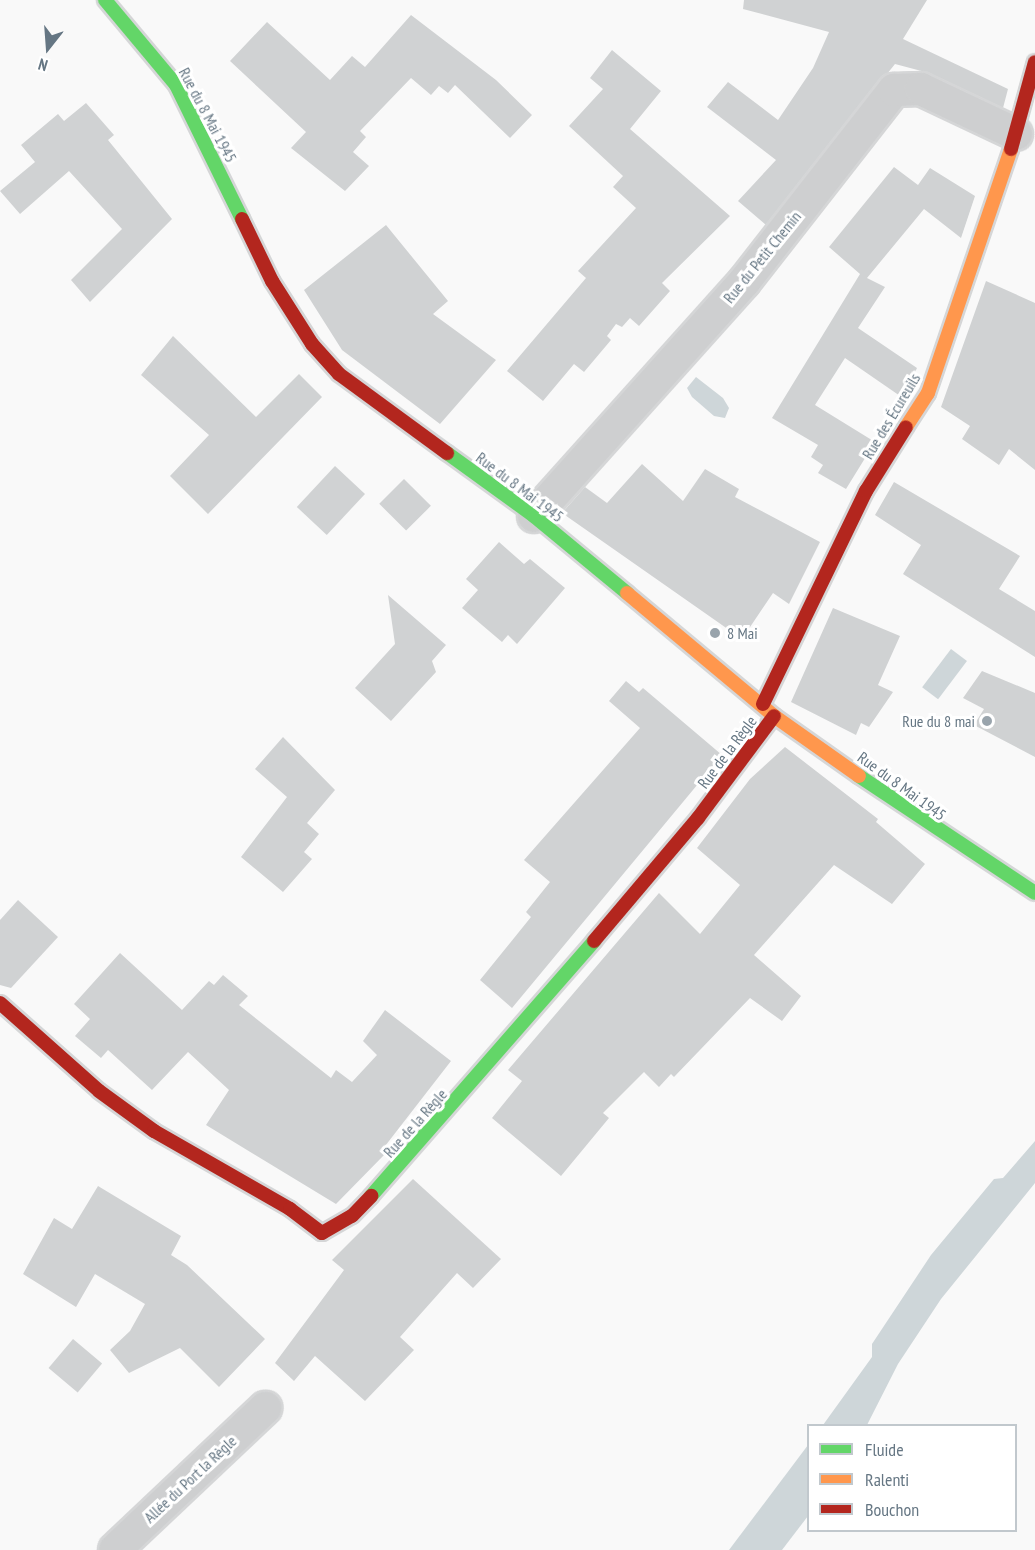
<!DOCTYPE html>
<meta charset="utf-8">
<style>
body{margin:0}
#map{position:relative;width:1035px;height:1550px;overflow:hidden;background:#f9f9f9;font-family:"PT Sans Narrow",sans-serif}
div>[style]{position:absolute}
.water>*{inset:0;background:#ced6d9;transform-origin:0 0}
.building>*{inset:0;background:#d0d2d3;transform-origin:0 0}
.roads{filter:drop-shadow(2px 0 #d5d6d7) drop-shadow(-2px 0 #d5d6d7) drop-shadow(0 2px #d5d6d7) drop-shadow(0 -2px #d5d6d7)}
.street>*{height:32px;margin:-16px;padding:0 16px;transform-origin:16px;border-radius:16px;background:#cecfd0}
.fast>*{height:14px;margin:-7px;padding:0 7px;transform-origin:7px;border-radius:7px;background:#63d668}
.slow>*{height:14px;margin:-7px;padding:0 7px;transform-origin:7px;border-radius:7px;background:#ff974d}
.jam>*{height:14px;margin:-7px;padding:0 7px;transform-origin:7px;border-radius:7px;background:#b3261e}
.dots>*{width:16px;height:16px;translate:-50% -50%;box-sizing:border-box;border:3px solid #fff;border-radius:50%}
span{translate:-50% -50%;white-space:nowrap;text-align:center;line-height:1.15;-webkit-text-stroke:6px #fff;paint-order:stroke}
.street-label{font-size:16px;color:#657683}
.poi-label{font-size:16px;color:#657683}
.left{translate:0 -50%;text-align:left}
.right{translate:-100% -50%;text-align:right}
.legend{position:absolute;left:807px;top:1424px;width:210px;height:108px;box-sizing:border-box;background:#fff;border:2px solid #c1c8cd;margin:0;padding:8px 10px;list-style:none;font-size:18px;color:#657683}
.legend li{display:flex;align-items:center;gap:12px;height:30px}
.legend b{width:30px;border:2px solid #c1c8cd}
.north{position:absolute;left:18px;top:18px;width:60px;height:60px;-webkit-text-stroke:4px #fff;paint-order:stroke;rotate:197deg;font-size:16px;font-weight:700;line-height:24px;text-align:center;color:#657683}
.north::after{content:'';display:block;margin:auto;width:21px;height:27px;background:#657683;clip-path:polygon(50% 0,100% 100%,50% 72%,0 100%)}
</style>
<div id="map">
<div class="water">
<div style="clip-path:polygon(696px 377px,723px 398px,729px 408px,725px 418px,714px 416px,692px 397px,687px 388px)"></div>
<div style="left:951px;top:649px;width:20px;height:48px;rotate:37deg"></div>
<div style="clip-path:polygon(1035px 1141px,1035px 1183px,941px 1299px,898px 1364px,867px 1425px,823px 1425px,872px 1357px,872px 1344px,931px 1255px,994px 1179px,1003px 1178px)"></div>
<div style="clip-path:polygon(808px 1445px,808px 1516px,782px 1550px,729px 1550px)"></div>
</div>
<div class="building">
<div style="clip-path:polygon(744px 0,927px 0,903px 39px,1008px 89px,1003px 108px,929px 73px,895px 64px,766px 225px,738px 201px,776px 160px,707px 107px,728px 82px,778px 120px,813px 68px,829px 32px,743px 9px)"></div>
<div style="clip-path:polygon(411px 15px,496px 80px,532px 115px,510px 138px,455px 85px,448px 93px,439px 86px,431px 95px,411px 78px,360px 131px,366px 137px,353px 152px,369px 166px,345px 191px,291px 148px,306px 132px,230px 61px,267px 22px,330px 80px,352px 56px,365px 67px)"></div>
<div style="clip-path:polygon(612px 50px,661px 91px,630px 129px,730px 216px,662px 283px,670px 291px,639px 326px,630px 318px,622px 327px,616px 324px,607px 336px,611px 340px,584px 372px,574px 364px,543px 401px,507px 371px,586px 278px,578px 271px,636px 208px,613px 187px,623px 176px,569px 126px,603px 89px,590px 78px)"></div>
<div style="clip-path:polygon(86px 103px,114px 135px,108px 140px,172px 219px,90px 302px,71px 280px,122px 229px,69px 171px,20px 214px,0 191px,35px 162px,21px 145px,58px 114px,64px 121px)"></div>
<div style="clip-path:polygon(894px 167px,918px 185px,930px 168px,975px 196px,961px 238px,924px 209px,867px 278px,885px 287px,858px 328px,917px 368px,903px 398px,845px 358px,815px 405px,875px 442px,846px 489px,818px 473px,823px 465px,811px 457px,818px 445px,772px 418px,860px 274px,829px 247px)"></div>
<div style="clip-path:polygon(386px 225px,448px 301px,433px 314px,496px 360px,440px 424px,342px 350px,304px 290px)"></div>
<div style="clip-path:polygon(986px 281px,1035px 303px,1035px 470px,1009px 449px,999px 465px,962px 439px,970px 426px,941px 407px)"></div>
<div style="clip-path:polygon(173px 336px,256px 417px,299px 374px,322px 397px,208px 514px,170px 476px,209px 435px,141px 375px)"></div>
<div style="clip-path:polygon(642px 464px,683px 501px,705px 469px,739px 489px,735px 497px,820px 542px,789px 604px,773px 593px,742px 639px,562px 513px,585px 487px,607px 503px)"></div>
<div style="left:335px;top:466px;width:41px;height:56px;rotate:43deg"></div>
<div style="left:404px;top:479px;width:38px;height:35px;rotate:45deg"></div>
<div style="clip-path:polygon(894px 482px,1020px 556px,999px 589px,1035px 611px,1035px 657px,903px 574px,921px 545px,875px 515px)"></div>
<div style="clip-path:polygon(499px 542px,524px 564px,530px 559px,565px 588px,517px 644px,508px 635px,502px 642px,462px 608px,478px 590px,466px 579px)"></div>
<div style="clip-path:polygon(388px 595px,446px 645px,432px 661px,436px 672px,391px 721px,355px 688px,395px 644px)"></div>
<div style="clip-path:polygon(833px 608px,900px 636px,878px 685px,893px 692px,869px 727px,861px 723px,856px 735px,791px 702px)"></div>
<div style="clip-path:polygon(982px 671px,1035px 693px,1035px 757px,974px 725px,984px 709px,963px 698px)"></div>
<div style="clip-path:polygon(626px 681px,639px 692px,643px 688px,722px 755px,512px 1008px,480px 980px,531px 917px,526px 912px,550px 882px,524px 860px,640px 728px,609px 701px)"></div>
<div style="clip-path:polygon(283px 737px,335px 790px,307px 823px,319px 834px,304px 852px,312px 859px,283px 892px,241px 857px,287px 797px,255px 769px)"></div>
<div style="clip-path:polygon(785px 747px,878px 819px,876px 822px,925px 864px,892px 904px,834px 865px,754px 955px,801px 996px,782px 1021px,750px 998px,674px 1077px,671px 1074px,659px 1087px,644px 1072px,603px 1113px,609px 1118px,561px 1176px,492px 1118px,522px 1081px,508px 1070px,659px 893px,700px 934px,740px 885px,697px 848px,750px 779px)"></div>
<div style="clip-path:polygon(18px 900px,58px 937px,11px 988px,0 985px,0 920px)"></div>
<div style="clip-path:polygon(120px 953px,182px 1010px,209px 981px,214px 985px,223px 975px,248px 996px,239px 1005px,331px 1078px,336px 1070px,352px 1082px,377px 1055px,363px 1041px,385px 1010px,451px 1061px,382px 1150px,385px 1154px,336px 1204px,206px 1125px,229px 1090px,188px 1052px,152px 1090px,108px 1050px,101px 1058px,75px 1036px,90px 1019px,74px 1004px)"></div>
<div style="clip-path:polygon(413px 1179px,501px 1259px,473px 1288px,457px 1273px,400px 1337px,414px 1350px,365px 1401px,315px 1356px,294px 1381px,275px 1363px,344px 1270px,332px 1260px)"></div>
<div style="clip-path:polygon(98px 1186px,181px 1236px,171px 1255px,187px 1265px,265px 1339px,219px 1387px,180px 1348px,129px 1373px,110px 1350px,130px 1331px,145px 1304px,95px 1274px,76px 1307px,23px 1274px,54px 1218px,72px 1229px)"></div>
<div style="left:73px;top:1339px;width:38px;height:38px;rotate:40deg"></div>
</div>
<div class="roads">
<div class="street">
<div style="left:534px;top:516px;width:314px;rotate:-48.1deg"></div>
<div style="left:744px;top:282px;width:244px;rotate:-52deg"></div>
<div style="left:894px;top:90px;width:27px;rotate:-2deg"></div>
<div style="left:921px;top:89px;width:105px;rotate:25.3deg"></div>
<div style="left:115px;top:1550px;width:207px;rotate:-43.4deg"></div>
</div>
<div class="fast">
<div style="left:105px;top:0;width:111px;rotate:50.1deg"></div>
<div style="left:176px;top:85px;width:149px;rotate:63.8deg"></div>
<div style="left:447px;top:453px;width:107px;rotate:35.9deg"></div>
<div style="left:534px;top:516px;width:121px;rotate:39.6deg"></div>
<div style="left:859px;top:776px;width:211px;rotate:33.6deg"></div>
<div style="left:371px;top:1196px;width:339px;rotate:-48.8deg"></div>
</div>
<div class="slow">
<div style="left:906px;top:427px;width:40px;rotate:-57.1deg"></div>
<div style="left:928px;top:393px;width:258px;rotate:-71.2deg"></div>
<div style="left:627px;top:593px;width:192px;rotate:39.9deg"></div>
<div style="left:774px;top:716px;width:104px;rotate:35.2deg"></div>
</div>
<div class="jam">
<div style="left:1011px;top:149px;width:90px;rotate:-74.6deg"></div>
<div style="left:242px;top:219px;width:69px;rotate:64.2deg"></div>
<div style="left:272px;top:281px;width:75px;rotate:57.6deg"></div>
<div style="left:312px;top:344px;width:40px;rotate:48deg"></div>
<div style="left:339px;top:374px;width:134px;rotate:36.2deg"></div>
<div style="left:763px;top:704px;width:237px;rotate:-64.2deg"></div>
<div style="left:866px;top:491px;width:75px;rotate:-58deg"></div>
<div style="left:594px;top:941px;width:161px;rotate:-49.8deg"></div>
<div style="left:698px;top:818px;width:127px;rotate:-53.3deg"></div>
<div style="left:0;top:1003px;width:132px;rotate:41.6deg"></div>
<div style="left:99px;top:1091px;width:68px;rotate:36deg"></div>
<div style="left:154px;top:1131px;width:157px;rotate:29.8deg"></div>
<div style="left:290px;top:1209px;width:40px;rotate:37deg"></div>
<div style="left:322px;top:1233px;width:34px;rotate:-30deg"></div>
<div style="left:352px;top:1216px;width:28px;rotate:-46deg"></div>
</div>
</div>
<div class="dots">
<div style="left:715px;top:633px;background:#99a4ac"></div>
<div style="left:987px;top:721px;background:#99a4ac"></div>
</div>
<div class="street-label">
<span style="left:208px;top:115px;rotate:62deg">Rue du 8 Mai 1945</span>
<span style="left:762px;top:257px;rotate:-51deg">Rue du Petit Chemin</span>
<span style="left:891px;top:416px;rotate:-59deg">Rue des Écureuils</span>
<span style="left:520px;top:487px;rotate:37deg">Rue du 8 Mai 1945</span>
<span style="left:727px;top:752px;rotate:-53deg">Rue de la Règle</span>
<span style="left:902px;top:786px;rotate:36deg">Rue du 8 Mai 1945</span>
<span style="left:415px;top:1123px;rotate:-48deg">Rue de la Règle</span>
<span style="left:190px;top:1479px;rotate:-43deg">Allée du Port la Règle</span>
</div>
<div class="poi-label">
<span class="left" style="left:727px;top:633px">8 Mai</span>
<span class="right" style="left:975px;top:721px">Rue du 8 mai</span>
</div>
<ul class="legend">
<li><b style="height:8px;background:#63d668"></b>Fluide</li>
<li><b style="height:8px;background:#ff974d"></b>Ralenti</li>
<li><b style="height:8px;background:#b3261e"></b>Bouchon</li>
</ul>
<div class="north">N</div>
</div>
